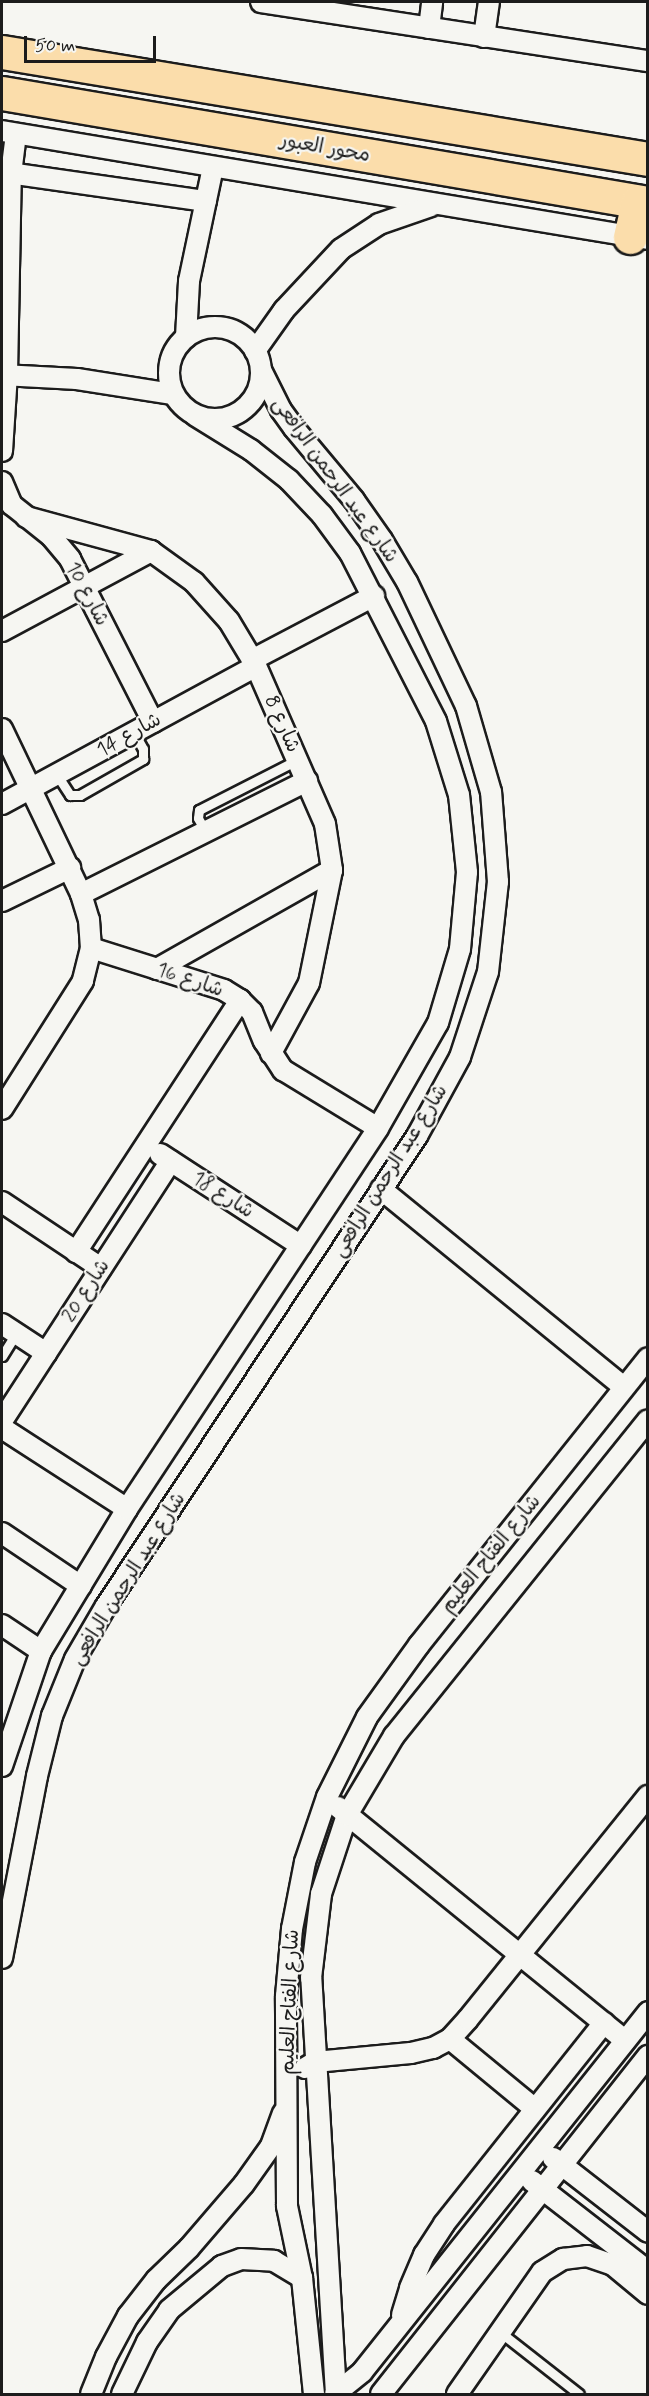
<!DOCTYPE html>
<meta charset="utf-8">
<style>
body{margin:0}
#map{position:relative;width:649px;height:2396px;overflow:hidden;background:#f6f6f2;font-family:Mynerve,"Playpen Sans Arabic",sans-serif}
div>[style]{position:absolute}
.roads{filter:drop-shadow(2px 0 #1c1c1c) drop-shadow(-2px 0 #1c1c1c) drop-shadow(0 2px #1c1c1c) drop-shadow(0 -2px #1c1c1c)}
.lane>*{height:9px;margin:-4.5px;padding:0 4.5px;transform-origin:4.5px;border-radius:4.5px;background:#f6f6f2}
.street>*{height:20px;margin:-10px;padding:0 10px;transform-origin:10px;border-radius:10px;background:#f6f6f2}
.street>.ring{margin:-10px;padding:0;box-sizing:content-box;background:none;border:20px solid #f6f6f2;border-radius:50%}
.highway>*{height:33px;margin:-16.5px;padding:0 16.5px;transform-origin:16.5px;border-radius:16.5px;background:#fbddab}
span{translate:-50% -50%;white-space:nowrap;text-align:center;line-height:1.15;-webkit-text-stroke:4.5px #f6f6f2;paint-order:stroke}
.street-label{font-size:20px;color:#1c1c1c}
.frame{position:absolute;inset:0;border:3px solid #1c1c1c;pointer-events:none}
.scale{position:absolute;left:24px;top:36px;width:132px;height:27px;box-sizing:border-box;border:3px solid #1c1c1c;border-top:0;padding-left:8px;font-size:18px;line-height:21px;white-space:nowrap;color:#1c1c1c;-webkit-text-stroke:4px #f6f6f2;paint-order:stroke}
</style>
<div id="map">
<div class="roads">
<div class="lane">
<div style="left:57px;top:775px;width:24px;rotate:57deg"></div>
<div style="left:70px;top:795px;width:10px"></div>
<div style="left:80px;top:795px;width:73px;rotate:-29.7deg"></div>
<div style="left:143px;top:759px;width:10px;rotate:-90deg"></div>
<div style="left:143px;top:749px;width:18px;rotate:-119deg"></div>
<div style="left:206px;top:832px;width:16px;rotate:-120deg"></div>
<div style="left:198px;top:818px;width:8px;rotate:-83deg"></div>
<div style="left:199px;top:810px;width:110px;rotate:-27deg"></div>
<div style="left:2px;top:1356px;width:26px;rotate:-58deg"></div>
<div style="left:500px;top:2332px;width:100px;rotate:38.1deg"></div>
</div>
<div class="street">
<div style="left:261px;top:2px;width:391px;rotate:8.7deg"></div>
<div style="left:429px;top:28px;width:26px;rotate:-83deg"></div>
<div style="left:484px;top:37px;width:35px;rotate:-82deg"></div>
<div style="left:2px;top:131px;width:655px;rotate:9.49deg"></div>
<div style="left:2px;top:172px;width:206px;rotate:8.1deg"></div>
<div class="ring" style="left:169px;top:327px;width:72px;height:72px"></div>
<div style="left:186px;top:337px;width:56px;rotate:-86.9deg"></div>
<div style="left:189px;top:281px;width:116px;rotate:-78.1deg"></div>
<div style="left:255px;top:351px;width:50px;rotate:-54.7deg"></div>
<div style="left:284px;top:310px;width:83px;rotate:-46.9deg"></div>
<div style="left:341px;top:249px;width:45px;rotate:-33.3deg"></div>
<div style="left:379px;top:224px;width:55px;rotate:-19.1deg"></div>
<div style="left:2px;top:375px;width:75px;rotate:3.1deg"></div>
<div style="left:77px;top:379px;width:97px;rotate:8.9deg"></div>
<div style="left:2px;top:451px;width:77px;rotate:-86.3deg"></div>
<div style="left:7px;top:374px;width:200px;rotate:-88.9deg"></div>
<div style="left:11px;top:174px;width:40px;rotate:-82.9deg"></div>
<div style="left:2px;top:482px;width:25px;rotate:67deg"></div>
<div style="left:12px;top:505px;width:50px;rotate:38.5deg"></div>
<div style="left:51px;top:536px;width:30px;rotate:50deg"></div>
<div style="left:70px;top:559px;width:183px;rotate:63deg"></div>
<div style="left:26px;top:517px;width:130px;rotate:15.2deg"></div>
<div style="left:151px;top:551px;width:53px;rotate:35.8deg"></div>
<div style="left:194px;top:582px;width:52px;rotate:48.1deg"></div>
<div style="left:229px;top:621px;width:52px;rotate:59deg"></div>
<div style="left:256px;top:666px;width:172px;rotate:66.4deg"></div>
<div style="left:325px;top:824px;width:47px;rotate:81.3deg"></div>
<div style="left:332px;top:870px;width:115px;rotate:101.5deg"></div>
<div style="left:309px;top:983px;width:80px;rotate:118.5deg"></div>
<div style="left:2px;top:631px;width:169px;rotate:-28.2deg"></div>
<div style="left:252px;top:660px;width:138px;rotate:-27.7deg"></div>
<div style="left:2px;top:729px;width:183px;rotate:64.4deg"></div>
<div style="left:81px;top:894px;width:27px;rotate:73deg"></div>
<div style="left:89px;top:920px;width:28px;rotate:86deg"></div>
<div style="left:91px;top:948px;width:34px;rotate:104deg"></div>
<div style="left:83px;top:981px;width:151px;rotate:122.3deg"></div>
<div style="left:2px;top:804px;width:289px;rotate:-28.5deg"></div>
<div style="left:81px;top:894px;width:253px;rotate:-26.6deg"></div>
<div style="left:2px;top:901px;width:76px;rotate:-25.9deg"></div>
<div style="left:91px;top:948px;width:139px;rotate:17.5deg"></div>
<div style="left:224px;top:990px;width:19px;rotate:32deg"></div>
<div style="left:240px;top:1000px;width:17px;rotate:45deg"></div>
<div style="left:252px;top:1012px;width:31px;rotate:68deg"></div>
<div style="left:264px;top:1041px;width:35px;rotate:57deg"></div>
<div style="left:283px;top:1070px;width:111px;rotate:31.4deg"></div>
<div style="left:157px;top:969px;width:201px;rotate:-29.5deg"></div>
<div style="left:160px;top:1154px;width:168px;rotate:33.1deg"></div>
<div style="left:381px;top:1189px;width:313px;rotate:39.2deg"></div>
<div style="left:2px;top:1202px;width:119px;rotate:33.7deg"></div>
<div style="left:76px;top:1252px;width:301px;rotate:-56.9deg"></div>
<div style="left:2px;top:1324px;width:53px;rotate:33.4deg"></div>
<div style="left:2px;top:1421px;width:310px;rotate:-57deg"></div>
<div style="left:2px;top:1428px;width:149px;rotate:32.9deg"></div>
<div style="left:2px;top:1533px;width:95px;rotate:33.9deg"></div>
<div style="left:2px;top:1625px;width:47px;rotate:33.7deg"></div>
<div style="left:2px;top:1766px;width:121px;rotate:-71.3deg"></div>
<div style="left:41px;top:1651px;width:166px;rotate:-58.8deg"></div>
<div style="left:127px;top:1509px;width:456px;rotate:-56.6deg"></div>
<div style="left:378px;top:1128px;width:121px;rotate:-60.3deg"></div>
<div style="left:438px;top:1023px;width:77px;rotate:-73.4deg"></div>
<div style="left:460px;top:949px;width:77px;rotate:-84.8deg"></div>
<div style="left:467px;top:872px;width:77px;rotate:-95.9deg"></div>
<div style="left:459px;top:795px;width:77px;rotate:-107.3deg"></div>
<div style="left:436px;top:721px;width:189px;rotate:-117.1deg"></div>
<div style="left:350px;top:553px;width:47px;rotate:-126.4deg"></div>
<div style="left:322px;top:515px;width:48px;rotate:-133.3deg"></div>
<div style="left:289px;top:480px;width:48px;rotate:-141.7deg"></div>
<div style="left:251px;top:450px;width:65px;rotate:-148.3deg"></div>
<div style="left:338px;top:1807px;width:370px;rotate:39.1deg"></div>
<div style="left:2px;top:1958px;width:185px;rotate:-79.1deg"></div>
<div style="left:37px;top:1776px;width:62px;rotate:-76deg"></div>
<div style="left:52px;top:1716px;width:61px;rotate:-68deg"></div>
<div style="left:75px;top:1659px;width:61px;rotate:-59.7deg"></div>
<div style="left:106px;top:1606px;width:564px;rotate:-56.51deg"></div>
<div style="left:417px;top:1136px;width:90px;rotate:-61.4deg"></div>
<div style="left:460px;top:1057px;width:89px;rotate:-71.8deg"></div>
<div style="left:488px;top:972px;width:91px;rotate:-83.7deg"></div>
<div style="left:498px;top:882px;width:90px;rotate:-94.4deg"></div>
<div style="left:491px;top:792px;width:90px;rotate:-106.2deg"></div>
<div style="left:466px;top:706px;width:137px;rotate:-115.4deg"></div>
<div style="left:407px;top:582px;width:49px;rotate:-120.8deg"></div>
<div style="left:382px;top:540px;width:49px;rotate:-125deg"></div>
<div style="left:354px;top:500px;width:94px;rotate:-129.8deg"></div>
<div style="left:294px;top:428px;width:22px;rotate:-126deg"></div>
<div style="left:281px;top:410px;width:45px;rotate:-116.6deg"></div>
<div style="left:450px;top:2039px;width:110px;rotate:39.5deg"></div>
<div style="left:305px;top:2068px;width:12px;rotate:-31deg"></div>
<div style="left:315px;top:2062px;width:96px;rotate:-5.4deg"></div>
<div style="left:411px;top:2053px;width:23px;rotate:-13deg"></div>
<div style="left:433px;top:2048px;width:19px;rotate:-28deg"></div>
<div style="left:450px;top:2039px;width:27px;rotate:-48deg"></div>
<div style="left:468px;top:2019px;width:287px;rotate:-51.1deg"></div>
<div style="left:553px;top:2158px;width:120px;rotate:37.9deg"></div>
<div style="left:532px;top:2181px;width:147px;rotate:37.8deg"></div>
<div style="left:402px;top:2315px;width:28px;rotate:-73deg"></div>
<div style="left:410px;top:2288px;width:36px;rotate:-67deg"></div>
<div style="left:424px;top:2255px;width:37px;rotate:-57deg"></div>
<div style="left:444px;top:2224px;width:257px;rotate:-51.5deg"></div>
<div style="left:91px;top:2394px;width:40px;rotate:-68deg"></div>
<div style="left:106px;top:2357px;width:47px;rotate:-61.8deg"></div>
<div style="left:128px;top:2316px;width:46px;rotate:-52.1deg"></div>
<div style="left:156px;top:2280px;width:46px;rotate:-44.1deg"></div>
<div style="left:189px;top:2248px;width:84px;rotate:-49.3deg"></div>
<div style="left:244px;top:2184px;width:47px;rotate:-54.6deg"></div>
<div style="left:271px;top:2146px;width:35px;rotate:-70deg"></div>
<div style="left:122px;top:2394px;width:58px;rotate:-64.3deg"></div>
<div style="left:147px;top:2342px;width:39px;rotate:-55deg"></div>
<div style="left:169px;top:2310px;width:69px;rotate:-39.7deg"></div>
<div style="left:222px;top:2266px;width:20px;rotate:-20deg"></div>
<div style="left:241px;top:2259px;width:33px;rotate:3deg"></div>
<div style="left:274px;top:2261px;width:33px;rotate:31deg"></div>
<div style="left:314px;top:2394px;width:117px;rotate:-95.9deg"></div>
<div style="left:302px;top:2278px;width:74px;rotate:-101.8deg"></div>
<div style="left:287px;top:2206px;width:210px;rotate:-90.3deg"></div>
<div style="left:286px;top:1996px;width:67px;rotate:-84.9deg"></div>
<div style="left:292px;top:1929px;width:68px;rotate:-79deg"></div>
<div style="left:305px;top:1862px;width:69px;rotate:-71.3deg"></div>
<div style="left:327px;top:1797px;width:89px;rotate:-63.4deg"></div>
<div style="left:367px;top:1717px;width:89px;rotate:-54.2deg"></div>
<div style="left:419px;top:1645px;width:367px;rotate:-51.4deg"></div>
<div style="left:335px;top:2394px;width:35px;rotate:-39deg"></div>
<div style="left:362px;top:2372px;width:460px;rotate:-51.5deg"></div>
<div style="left:336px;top:2394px;width:417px;rotate:-93.4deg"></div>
<div style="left:311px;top:1978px;width:85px;rotate:-83.2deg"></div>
<div style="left:321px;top:1894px;width:83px;rotate:-71.8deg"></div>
<div style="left:347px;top:1815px;width:92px;rotate:-59.3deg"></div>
<div style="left:394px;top:1736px;width:405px;rotate:-51.2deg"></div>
<div style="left:381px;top:2394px;width:431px;rotate:-51.7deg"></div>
<div style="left:457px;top:2394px;width:149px;rotate:-55.1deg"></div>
<div style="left:542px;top:2272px;width:25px;rotate:-32deg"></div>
<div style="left:563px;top:2259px;width:24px;rotate:-7deg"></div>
<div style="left:587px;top:2256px;width:28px;rotate:19deg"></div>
<div style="left:613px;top:2265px;width:45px;rotate:39.6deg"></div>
</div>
<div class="highway">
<div style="left:2px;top:52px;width:655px;rotate:9.4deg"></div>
<div style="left:2px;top:93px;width:655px;rotate:9.66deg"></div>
<div style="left:630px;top:237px;width:36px;rotate:-77deg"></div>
</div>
</div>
<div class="street-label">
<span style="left:325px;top:148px;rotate:10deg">محور العبور</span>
<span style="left:335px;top:480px;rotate:54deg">شارع عبد الرحمن الرافعى</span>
<span style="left:87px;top:594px;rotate:62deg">شارع 10</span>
<span style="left:282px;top:724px;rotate:66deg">شارع 8</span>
<span style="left:129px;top:735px;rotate:-29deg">شارع 14</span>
<span style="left:190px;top:980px;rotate:19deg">شارع 16</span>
<span style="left:390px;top:1171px;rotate:-58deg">شارع عبد الرحمن الرافعى</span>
<span style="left:223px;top:1195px;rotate:33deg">شارع 18</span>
<span style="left:86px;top:1291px;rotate:-57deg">شارع 20</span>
<span style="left:491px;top:1554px;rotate:-51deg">شارع الفتاح العليم</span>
<span style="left:128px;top:1579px;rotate:-58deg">شارع عبد الرحمن الرافعى</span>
<span style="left:290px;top:2002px;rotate:-88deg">شارع الفتاح العليم</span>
</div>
<div class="frame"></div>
<div class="scale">50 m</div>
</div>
